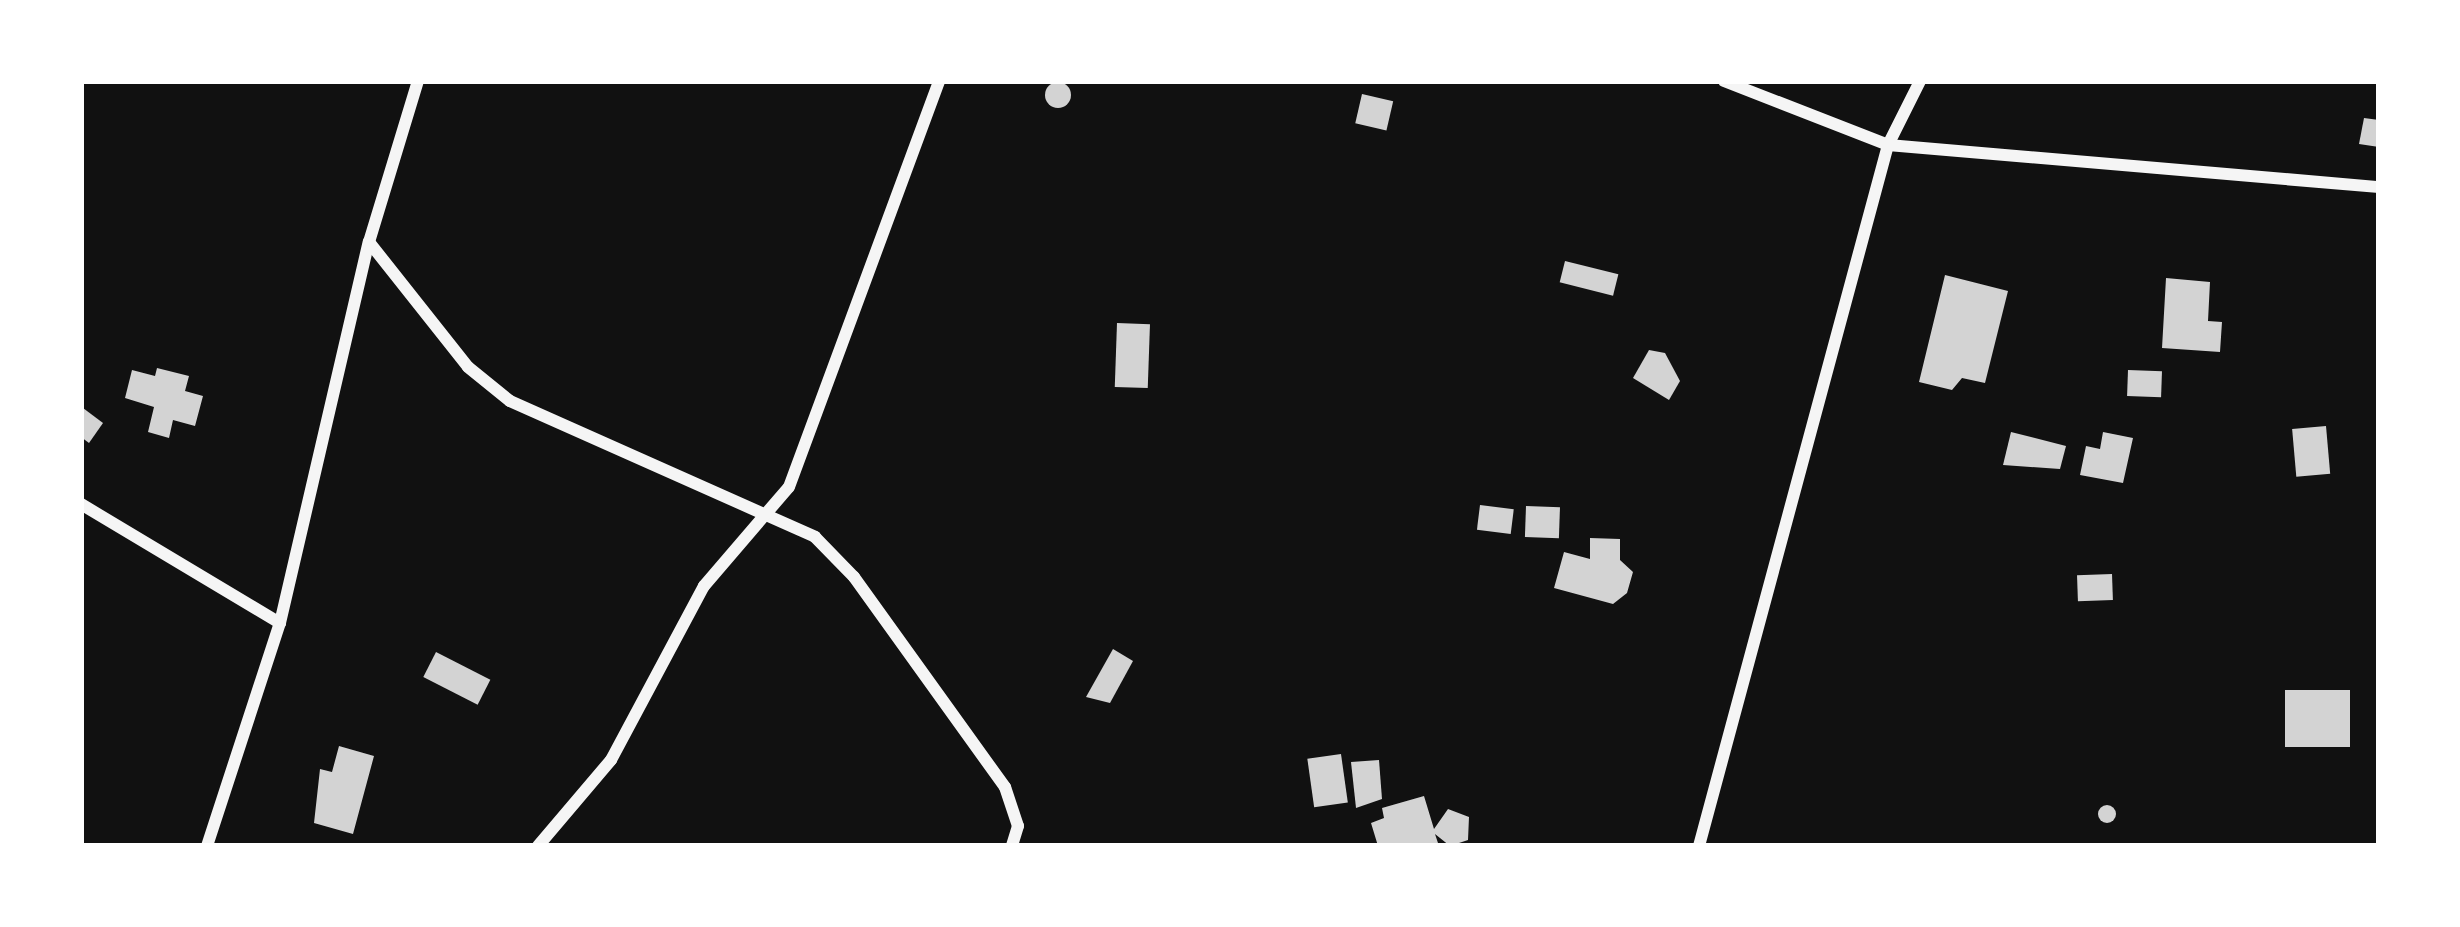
<!DOCTYPE html>
<style>
body{margin:0}
#map{position:relative;width:2460px;height:927px;overflow:hidden;background:#111;font-family:Quicksand,sans-serif}
div>[style]{position:absolute}
.building>*{inset:0;background:#d3d3d3;transform-origin:0 0}
.round{border-radius:50%}
.minor>*{height:12px;margin:-6px;padding:0 6px;transform-origin:6px;border-radius:6px;background:#f5f5f5}
span{translate:-50% -50%;white-space:nowrap;text-align:center;line-height:1.15;-webkit-text-stroke:12px #fff;paint-order:stroke}
.frame{position:absolute;inset:0;border:84px solid #fff;pointer-events:none}
</style>
<div id="map">
<div class="building">
<div class="round" style="left:1045px;top:82px;width:26px;height:26px"></div>
<div style="left:1362px;top:94px;width:32px;height:30px;rotate:13deg"></div>
<div style="clip-path:polygon(2364px 118px,2379px 120px,2379px 147px,2359px 144px)"></div>
<div style="left:1565px;top:261px;width:55px;height:22px;rotate:14deg"></div>
<div style="clip-path:polygon(1945px 275px,2008px 291px,1985px 383px,1962px 378px,1952px 390px,1919px 382px)"></div>
<div style="clip-path:polygon(2166px 278px,2210px 282px,2208px 321px,2222px 322px,2220px 352px,2162px 348px)"></div>
<div style="left:1117px;top:323px;width:33px;height:64px;rotate:2deg"></div>
<div style="clip-path:polygon(1649px 350px,1665px 353px,1680px 381px,1669px 400px,1633px 378px)"></div>
<div style="clip-path:polygon(157px 368px,189px 376px,185px 391px,203px 396px,195px 426px,173px 420px,169px 438px,148px 432px,154px 407px,125px 398px,132px 370px,155px 376px)"></div>
<div style="left:2128px;top:370px;width:34px;height:26px;rotate:2deg"></div>
<div style="clip-path:polygon(83px 408px,103px 423px,89px 443px,81px 437px)"></div>
<div style="left:2326px;top:426px;width:48px;height:34px;rotate:85deg"></div>
<div style="clip-path:polygon(2011px 432px,2066px 446px,2060px 469px,2003px 465px)"></div>
<div style="clip-path:polygon(2103px 432px,2133px 438px,2123px 483px,2080px 475px,2086px 446px,2100px 449px)"></div>
<div style="left:1480px;top:505px;width:34px;height:25px;rotate:7deg"></div>
<div style="left:1526px;top:506px;width:34px;height:31px;rotate:2deg"></div>
<div style="clip-path:polygon(1590px 538px,1620px 539px,1620px 560px,1633px 572px,1627px 593px,1613px 604px,1554px 588px,1564px 552px,1590px 559px)"></div>
<div style="left:2112px;top:574px;width:26px;height:35px;rotate:88deg"></div>
<div style="clip-path:polygon(1113px 649px,1133px 661px,1110px 703px,1086px 697px)"></div>
<div style="left:436px;top:652px;width:61px;height:28px;rotate:27deg"></div>
<div style="left:2285px;top:690px;width:65px;height:57px"></div>
<div style="clip-path:polygon(339px 746px,374px 756px,353px 834px,314px 823px,320px 769px,332px 772px)"></div>
<div style="left:1341px;top:754px;width:49px;height:34px;rotate:82deg"></div>
<div style="clip-path:polygon(1379px 760px,1382px 799px,1356px 808px,1351px 762px)"></div>
<div style="clip-path:polygon(1424px 796px,1434px 829px,1448px 809px,1469px 817px,1468px 840px,1450px 846px,1435px 834px,1439px 846px,1378px 846px,1371px 823px,1384px 818px,1382px 808px)"></div>
<div class="round" style="left:2098px;top:805px;width:18px;height:18px"></div>
</div>
<div class="minor">
<div style="left:1724px;top:81px;width:176px;rotate:21.3deg"></div>
<div style="left:1888px;top:145px;width:493px;rotate:4.9deg"></div>
<div style="left:369px;top:242px;width:159px;rotate:51.6deg"></div>
<div style="left:468px;top:367px;width:54px;rotate:39deg"></div>
<div style="left:510px;top:401px;width:334px;rotate:24deg"></div>
<div style="left:815px;top:537px;width:56px;rotate:45.7deg"></div>
<div style="left:854px;top:577px;width:259px;rotate:54.3deg"></div>
<div style="left:1005px;top:787px;width:41px;rotate:71.6deg"></div>
<div style="left:1018px;top:826px;width:21px;rotate:107deg"></div>
<div style="left:81px;top:504px;width:232px;rotate:30.9deg"></div>
<div style="left:207px;top:846px;width:235px;rotate:-71.9deg"></div>
<div style="left:280px;top:623px;width:391px;rotate:-76.9deg"></div>
<div style="left:369px;top:242px;width:168px;rotate:-73.1deg"></div>
<div style="left:538px;top:846px;width:113px;rotate:-49.7deg"></div>
<div style="left:611px;top:760px;width:197px;rotate:-61.9deg"></div>
<div style="left:704px;top:586px;width:130px;rotate:-49.4deg"></div>
<div style="left:789px;top:487px;width:433px;rotate:-69.7deg"></div>
<div style="left:1699px;top:846px;width:726px;rotate:-74.91deg"></div>
<div style="left:1888px;top:145px;width:72px;rotate:-63.4deg"></div>
</div>
<div class="frame"></div>
</div>
